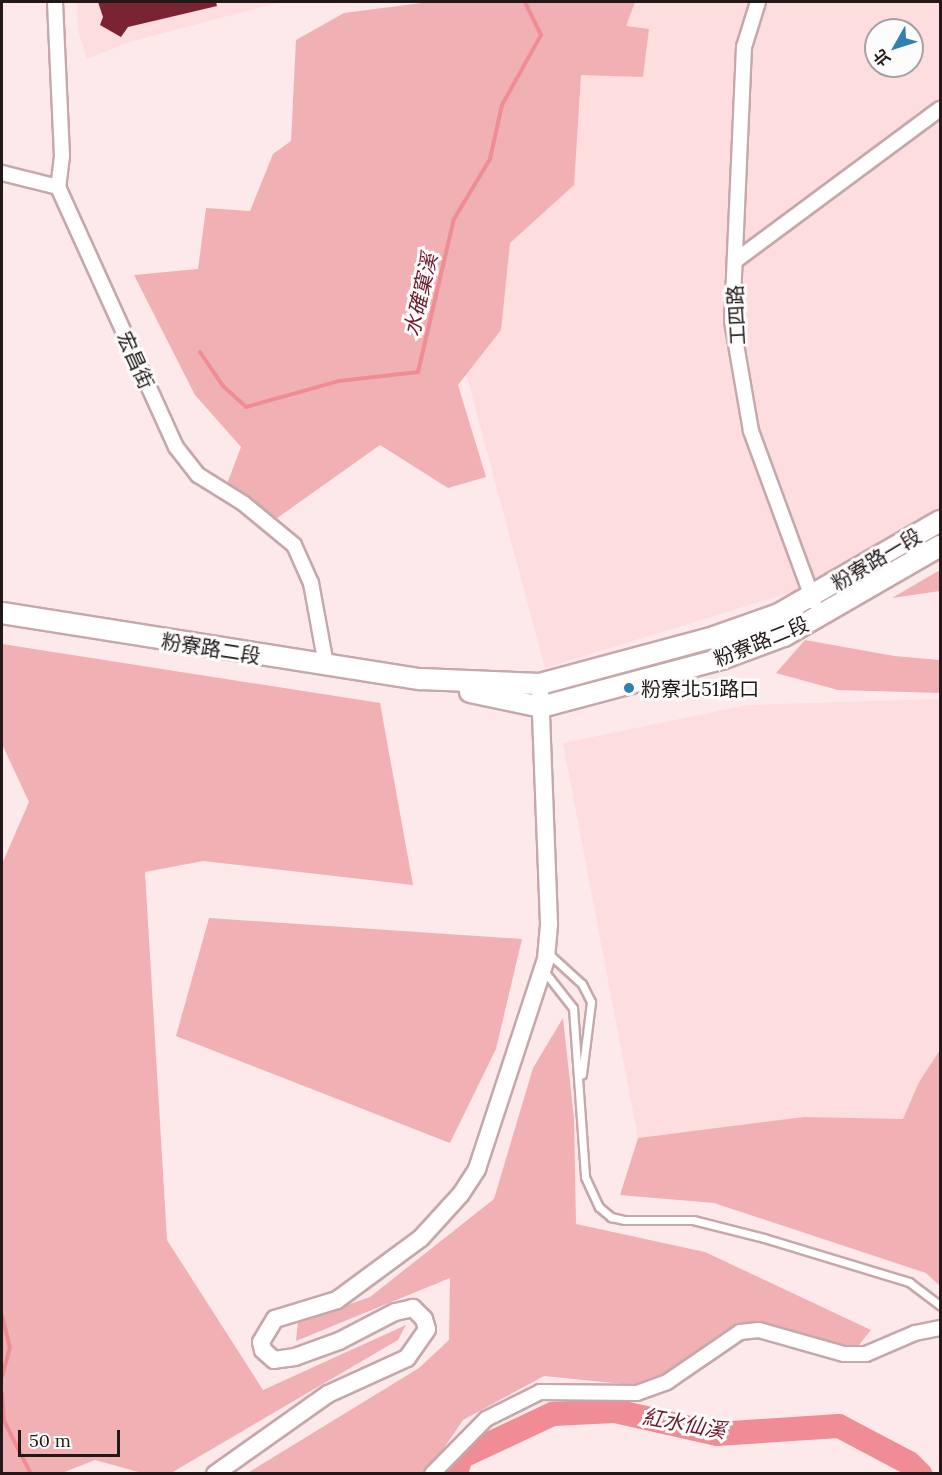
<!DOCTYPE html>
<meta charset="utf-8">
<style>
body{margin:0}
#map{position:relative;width:942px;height:1475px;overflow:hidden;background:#fde9ea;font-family:Lora,"Noto Sans TC",serif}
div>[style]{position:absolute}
.built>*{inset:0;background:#fdddde}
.green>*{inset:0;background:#f1b0b4}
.stream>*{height:4px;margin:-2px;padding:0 2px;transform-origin:2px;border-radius:2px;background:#ef8c94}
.river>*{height:24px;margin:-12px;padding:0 12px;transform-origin:12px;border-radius:12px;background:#ef8c94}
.building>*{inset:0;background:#7a2331}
.roads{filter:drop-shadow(2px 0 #c6a8aa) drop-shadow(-2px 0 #c6a8aa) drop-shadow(0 2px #c6a8aa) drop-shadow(0 -2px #c6a8aa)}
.service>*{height:7px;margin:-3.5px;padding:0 3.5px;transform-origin:3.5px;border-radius:3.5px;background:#fff}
.minor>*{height:14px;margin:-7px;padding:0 7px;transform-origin:7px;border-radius:7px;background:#fff}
.tertiary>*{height:16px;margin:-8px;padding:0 8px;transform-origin:8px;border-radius:8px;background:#fff}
.secondary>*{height:20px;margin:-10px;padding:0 10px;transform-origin:10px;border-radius:10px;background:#fff}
.dots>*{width:16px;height:16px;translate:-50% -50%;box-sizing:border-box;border:3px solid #fcfcfc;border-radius:50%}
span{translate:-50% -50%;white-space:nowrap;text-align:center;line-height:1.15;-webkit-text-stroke:6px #fcfcfc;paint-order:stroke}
.street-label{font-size:20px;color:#221818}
.poi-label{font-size:20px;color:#221818}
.left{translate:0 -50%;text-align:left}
.water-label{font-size:21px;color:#6f1828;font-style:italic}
.frame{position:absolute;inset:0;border:3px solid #221818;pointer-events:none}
.north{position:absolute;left:864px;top:18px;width:60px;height:60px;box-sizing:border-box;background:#fcfcfc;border:2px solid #a5a1a1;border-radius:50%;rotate:231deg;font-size:16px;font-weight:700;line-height:24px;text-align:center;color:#221818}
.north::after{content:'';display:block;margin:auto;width:21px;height:27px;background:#327fb2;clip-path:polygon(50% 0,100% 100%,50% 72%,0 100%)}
.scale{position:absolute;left:18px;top:1430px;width:102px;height:27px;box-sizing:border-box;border:3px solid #221818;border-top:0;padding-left:8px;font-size:18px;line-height:21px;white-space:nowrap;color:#221818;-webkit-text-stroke:4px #fcfcfc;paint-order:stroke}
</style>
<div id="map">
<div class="built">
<div style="clip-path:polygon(77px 2px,280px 2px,130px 42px,87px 59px,78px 30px)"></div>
<div style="clip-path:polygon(evenodd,566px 2px,940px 2px,940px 509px,795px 591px,545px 668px,452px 321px,566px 2px,876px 30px,912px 30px,912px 66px,876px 66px,876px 30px)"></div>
<div style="clip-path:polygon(940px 699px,940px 1050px,919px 1082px,903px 1119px,804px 1117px,638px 1138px,563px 743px,748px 705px)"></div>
</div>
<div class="green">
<div style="clip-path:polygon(429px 2px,635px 2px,626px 26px,649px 29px,643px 77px,581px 75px,574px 185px,510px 243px,501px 330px,458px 385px,486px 477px,448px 488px,380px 445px,266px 526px,225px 489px,241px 447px,195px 395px,134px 275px,198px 269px,206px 208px,250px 211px,273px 154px,291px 141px,296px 40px,344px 13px)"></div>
<div style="clip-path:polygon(940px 570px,940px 591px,892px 598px)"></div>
<div style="clip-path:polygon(805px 640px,894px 656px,940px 660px,940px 693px,838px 690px,776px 673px)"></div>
<div style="clip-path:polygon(2px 644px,380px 703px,413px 885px,203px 861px,145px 872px,167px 1240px,263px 1390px,406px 1325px,398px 1340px,171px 1473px,142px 1473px,95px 1460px,62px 1473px,2px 1473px,2px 864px,29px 802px,2px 744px)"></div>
<div style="clip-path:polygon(209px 918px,522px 939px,496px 1049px,450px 1143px,176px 1036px)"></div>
<div style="clip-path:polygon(563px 1018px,574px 1119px,576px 1224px,705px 1252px,871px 1330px,850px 1356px,757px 1324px,733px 1326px,653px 1387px,544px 1376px,463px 1420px,427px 1473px,246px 1474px,419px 1368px,449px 1340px,450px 1278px,296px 1341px,298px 1322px,370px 1297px,494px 1199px,533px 1068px)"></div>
<div style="clip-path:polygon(940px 1050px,940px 1286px,926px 1273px,714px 1203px,620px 1195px,638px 1138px,804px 1117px,903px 1119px,919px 1082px)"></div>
</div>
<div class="stream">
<div style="left:200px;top:352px;width:41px;rotate:55.9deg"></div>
<div style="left:223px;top:386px;width:31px;rotate:42deg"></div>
<div style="left:246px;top:407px;width:97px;rotate:-15.6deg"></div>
<div style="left:339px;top:381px;width:80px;rotate:-6.5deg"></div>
<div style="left:418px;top:372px;width:157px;rotate:-76.8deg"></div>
<div style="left:454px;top:219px;width:70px;rotate:-59deg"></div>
<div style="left:490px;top:159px;width:55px;rotate:-77.5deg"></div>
<div style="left:502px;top:105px;width:80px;rotate:-60.9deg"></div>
<div style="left:541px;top:35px;width:37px;rotate:-116deg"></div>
<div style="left:2px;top:1316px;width:32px;rotate:76deg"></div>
<div style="left:10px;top:1347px;width:30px;rotate:105deg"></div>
<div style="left:2px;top:1394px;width:27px;rotate:86deg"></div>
<div style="left:4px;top:1421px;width:59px;rotate:63deg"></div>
</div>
<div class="river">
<div style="left:456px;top:1474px;width:18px;rotate:-74deg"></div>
<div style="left:461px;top:1457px;width:102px;rotate:-25.1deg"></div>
<div style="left:553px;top:1414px;width:62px;rotate:-2.8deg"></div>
<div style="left:615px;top:1411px;width:105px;rotate:12.7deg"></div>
<div style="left:717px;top:1434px;width:122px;rotate:-3.8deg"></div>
<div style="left:839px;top:1426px;width:79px;rotate:27.9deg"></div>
<div style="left:909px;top:1463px;width:16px;rotate:45deg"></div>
</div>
<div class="building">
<div style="clip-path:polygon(98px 2px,216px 2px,217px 6px,128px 27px,121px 37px,100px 25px,103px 17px)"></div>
</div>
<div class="roads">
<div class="service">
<div style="left:548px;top:953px;width:46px;rotate:42.4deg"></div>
<div style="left:582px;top:984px;width:20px;rotate:63deg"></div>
<div style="left:591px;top:1002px;width:73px;rotate:97.1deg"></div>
<div style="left:544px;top:971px;width:47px;rotate:51.9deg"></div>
<div style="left:573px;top:1008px;width:169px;rotate:85.9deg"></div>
<div style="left:585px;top:1177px;width:33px;rotate:65deg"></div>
<div style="left:599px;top:1207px;width:16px;rotate:40deg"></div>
<div style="left:611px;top:1217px;width:13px;rotate:13deg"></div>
<div style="left:624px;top:1220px;width:69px"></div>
<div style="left:693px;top:1220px;width:73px;rotate:14.2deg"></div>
<div style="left:764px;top:1238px;width:152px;rotate:16.9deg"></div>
<div style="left:909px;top:1282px;width:39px;rotate:37deg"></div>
</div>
<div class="minor">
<div style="left:55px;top:2px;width:154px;rotate:87.4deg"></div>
<div style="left:62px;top:156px;width:31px;rotate:97deg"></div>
<div style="left:58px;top:187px;width:286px;rotate:65.6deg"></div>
<div style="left:176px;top:447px;width:36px;rotate:52deg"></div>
<div style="left:198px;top:475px;width:53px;rotate:31.9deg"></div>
<div style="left:243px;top:503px;width:66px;rotate:39.5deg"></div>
<div style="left:294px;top:545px;width:42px;rotate:65.9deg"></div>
<div style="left:311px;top:583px;width:83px;rotate:79.6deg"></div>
<div style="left:758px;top:2px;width:47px;rotate:107.3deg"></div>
<div style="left:744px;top:47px;width:274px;rotate:92.5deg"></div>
<div style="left:732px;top:321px;width:112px;rotate:80.2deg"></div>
<div style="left:751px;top:431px;width:182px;rotate:69.8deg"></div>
<div style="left:2px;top:173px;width:58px;rotate:14deg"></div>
<div style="left:735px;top:261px;width:255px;rotate:-36.6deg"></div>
<div style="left:432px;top:1474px;width:77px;rotate:-45.5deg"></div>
<div style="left:486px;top:1419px;width:60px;rotate:-26.6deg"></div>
<div style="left:540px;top:1392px;width:97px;rotate:0.6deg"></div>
<div style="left:637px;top:1393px;width:32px;rotate:-20deg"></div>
<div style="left:667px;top:1382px;width:88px;rotate:-34.4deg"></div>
<div style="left:740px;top:1332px;width:19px;rotate:-6deg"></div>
<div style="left:759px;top:1330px;width:88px;rotate:15.8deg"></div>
<div style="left:844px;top:1354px;width:22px"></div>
<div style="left:866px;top:1354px;width:53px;rotate:-23.2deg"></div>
<div style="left:915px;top:1333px;width:25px;rotate:-11deg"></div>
</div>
<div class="tertiary">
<div style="left:215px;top:1474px;width:138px;rotate:-35.3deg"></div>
<div style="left:328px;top:1394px;width:87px;rotate:-24.5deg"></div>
<div style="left:407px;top:1358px;width:35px;rotate:-55deg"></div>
<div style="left:427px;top:1329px;width:10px;rotate:-107deg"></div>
<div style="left:424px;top:1319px;width:16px;rotate:-135deg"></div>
<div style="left:413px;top:1308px;width:18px;rotate:167deg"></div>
<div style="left:395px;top:1312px;width:63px;rotate:152.6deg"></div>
<div style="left:339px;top:1341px;width:47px;rotate:160deg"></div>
<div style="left:295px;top:1357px;width:21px;rotate:172deg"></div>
<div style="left:274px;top:1360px;width:15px;rotate:-138deg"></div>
<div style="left:263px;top:1350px;width:8px;rotate:-104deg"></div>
<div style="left:261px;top:1342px;width:27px;rotate:-59deg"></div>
<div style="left:275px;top:1319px;width:65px;rotate:-17deg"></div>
<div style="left:337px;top:1300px;width:104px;rotate:-36.4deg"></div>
<div style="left:421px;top:1238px;width:59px;rotate:-47.7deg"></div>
<div style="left:461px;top:1194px;width:30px;rotate:-57deg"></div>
<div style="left:477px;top:1169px;width:221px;rotate:-71.8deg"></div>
<div style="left:546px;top:959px;width:36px;rotate:-85deg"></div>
<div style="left:549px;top:923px;width:239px;rotate:-92.2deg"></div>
</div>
<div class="secondary">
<div style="left:2px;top:613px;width:424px;rotate:9deg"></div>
<div style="left:421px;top:679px;width:119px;rotate:2.4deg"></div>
<div style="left:540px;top:684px;width:180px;rotate:-15.1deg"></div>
<div style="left:714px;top:637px;width:69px;rotate:-19.5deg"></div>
<div style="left:779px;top:614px;width:186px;rotate:-30deg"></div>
<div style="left:470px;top:692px;width:73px;rotate:11.9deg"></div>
<div style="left:541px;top:707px;width:187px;rotate:-14.9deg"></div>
<div style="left:722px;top:659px;width:66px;rotate:-20.4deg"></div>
<div style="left:784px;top:636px;width:180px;rotate:-30deg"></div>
</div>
</div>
<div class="dots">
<div style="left:629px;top:688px;background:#327fb2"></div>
</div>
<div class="street-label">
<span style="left:736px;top:315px;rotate:-93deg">工四路</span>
<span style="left:136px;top:360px;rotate:66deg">宏昌街</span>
<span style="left:876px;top:559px;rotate:-31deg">粉寮路一段</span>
<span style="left:761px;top:641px;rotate:-22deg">粉寮路二段</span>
<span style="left:211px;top:648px;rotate:9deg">粉寮路二段</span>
</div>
<div class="poi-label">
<span class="left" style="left:641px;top:688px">粉寮北51路口</span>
</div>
<div class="water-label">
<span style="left:421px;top:295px;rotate:-77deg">水確窠溪</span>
<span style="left:684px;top:1424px;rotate:10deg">紅水仙溪</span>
</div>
<div class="frame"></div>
<div class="north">北</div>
<div class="scale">50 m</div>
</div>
